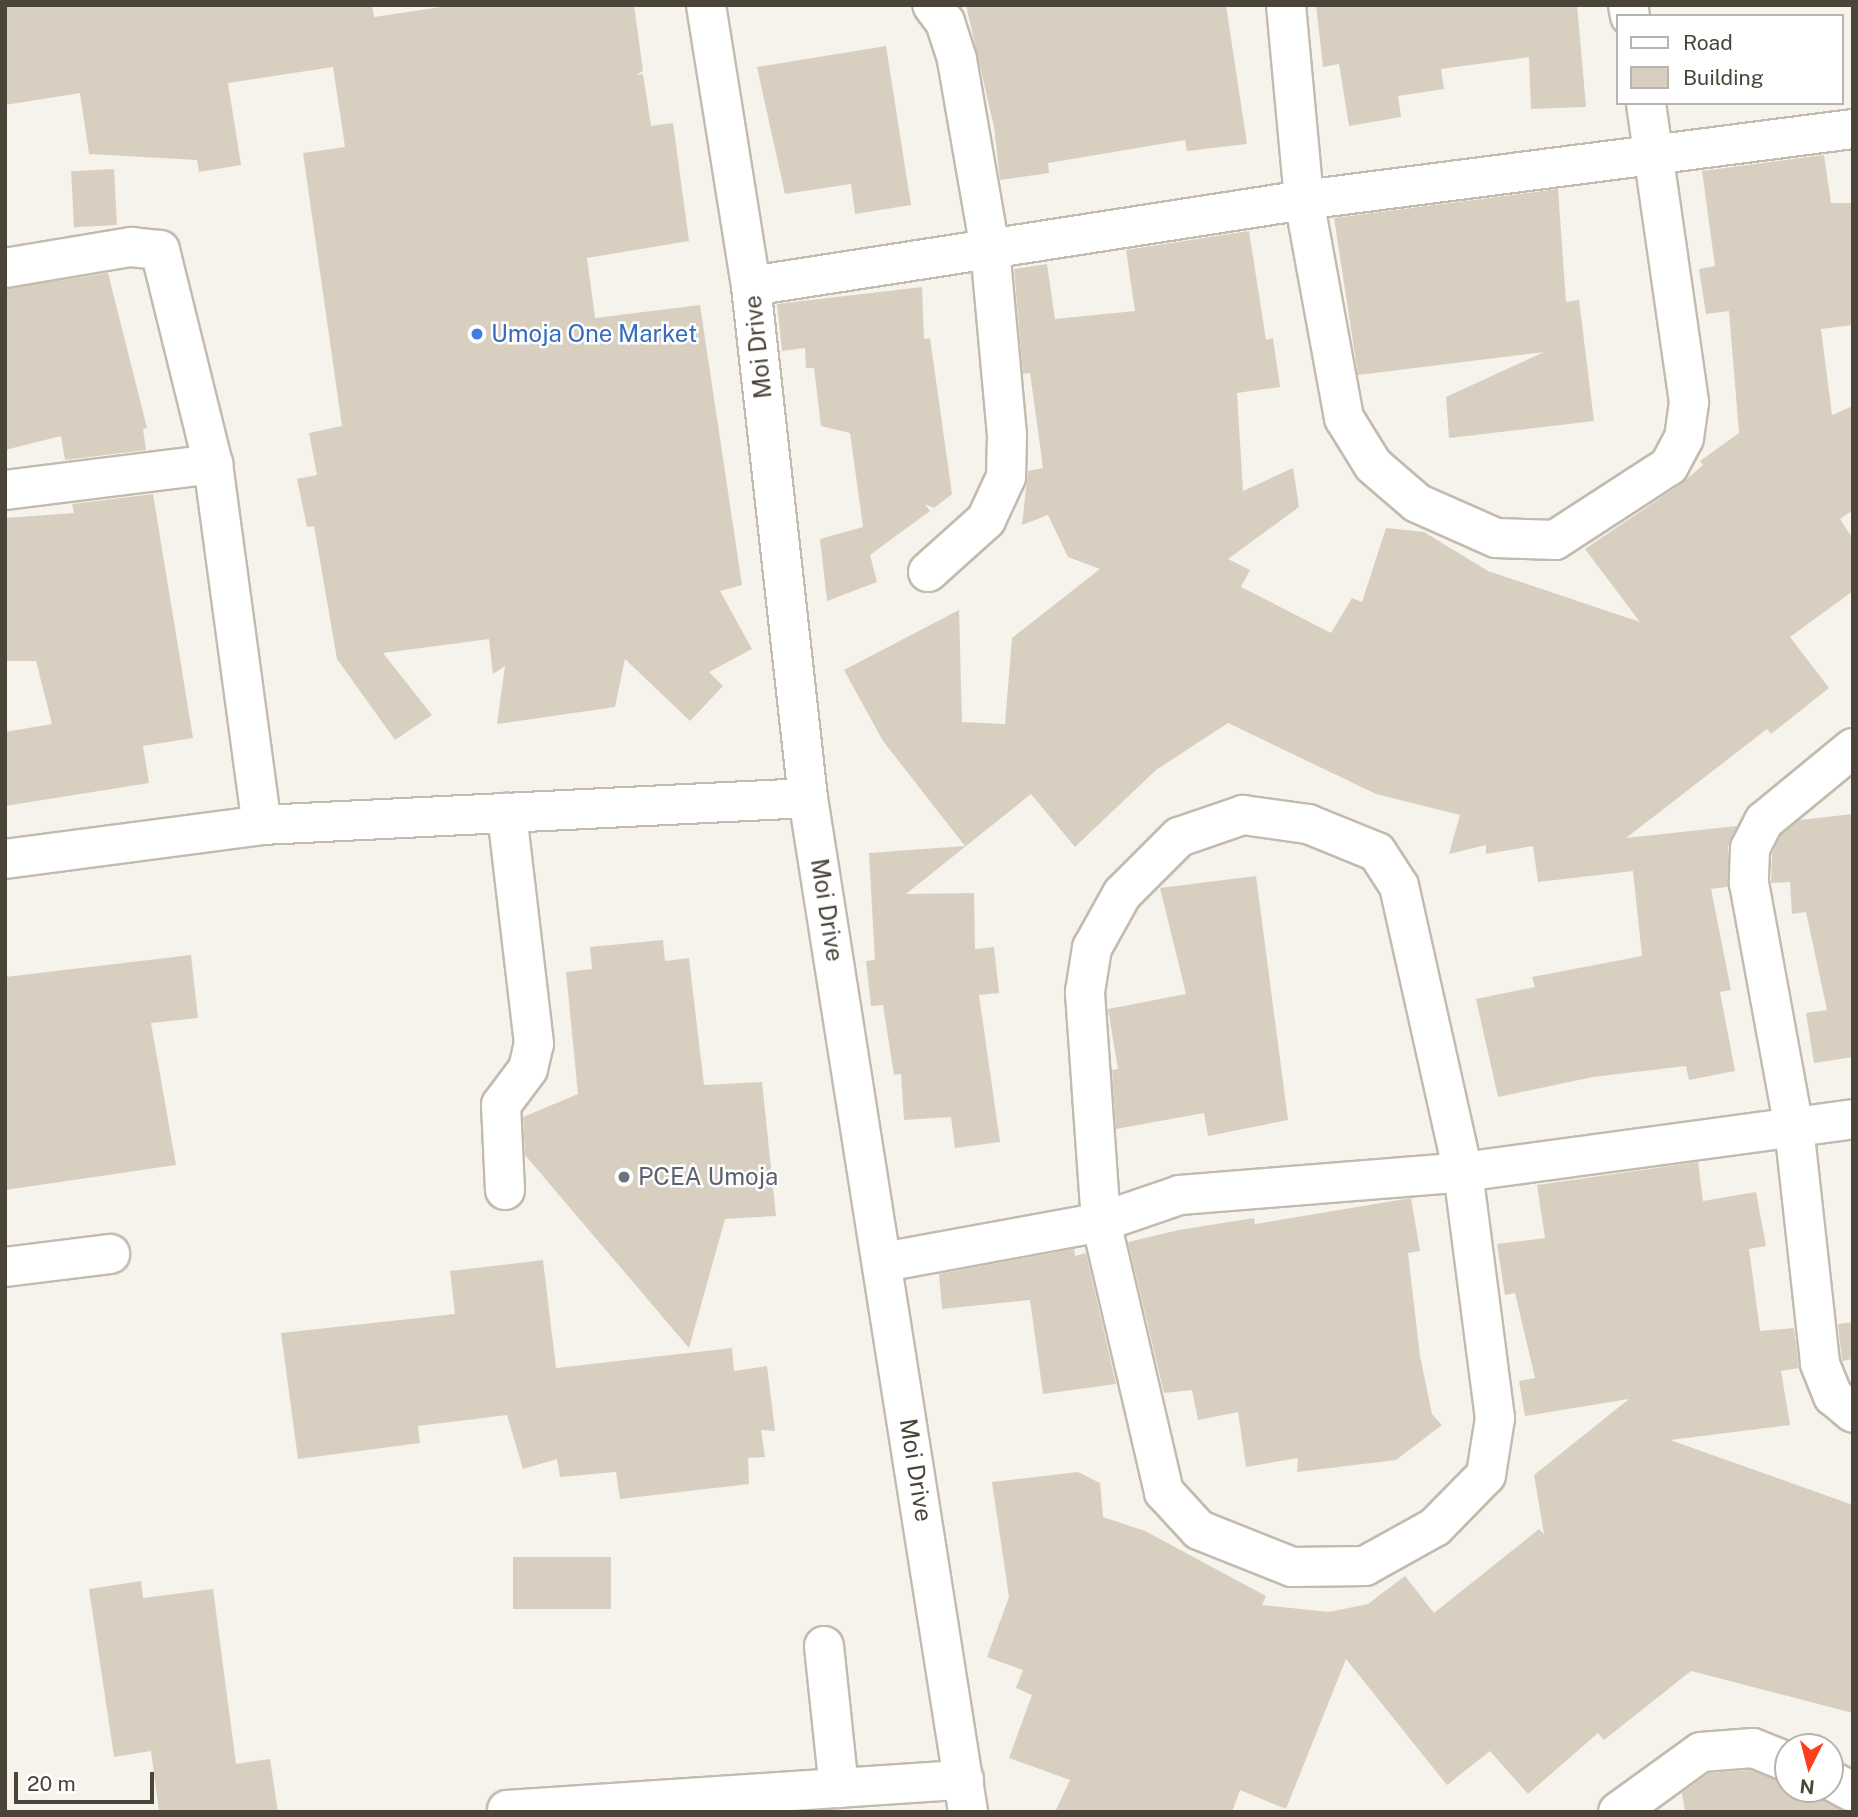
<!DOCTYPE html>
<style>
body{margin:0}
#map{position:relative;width:1858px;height:1817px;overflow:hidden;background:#f6f3ec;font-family:"Public Sans",sans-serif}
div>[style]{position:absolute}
.building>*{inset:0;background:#d8cfc1;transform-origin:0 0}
.roads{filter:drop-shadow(2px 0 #c2bbae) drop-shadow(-2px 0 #c2bbae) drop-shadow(0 2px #c2bbae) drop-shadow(0 -2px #c2bbae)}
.minor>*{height:38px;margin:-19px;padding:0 19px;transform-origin:19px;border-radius:19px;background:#fff}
.dots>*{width:19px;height:19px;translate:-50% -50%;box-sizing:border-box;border:4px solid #fff;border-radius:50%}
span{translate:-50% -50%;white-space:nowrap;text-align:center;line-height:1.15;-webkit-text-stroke:5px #fff;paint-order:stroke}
.shop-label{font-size:24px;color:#366cbe}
.left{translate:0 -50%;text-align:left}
.street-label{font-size:24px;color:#4b4439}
.worship-label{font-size:24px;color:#5b616d}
.frame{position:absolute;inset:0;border:7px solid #4b4439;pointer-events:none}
.legend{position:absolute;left:1616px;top:14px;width:228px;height:91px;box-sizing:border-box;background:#fff;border:2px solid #b7b4b0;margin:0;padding:9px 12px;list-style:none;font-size:21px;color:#4b4439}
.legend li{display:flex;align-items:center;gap:14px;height:35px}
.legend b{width:35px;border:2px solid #b7b4b0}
.north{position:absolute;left:1774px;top:1733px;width:70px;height:70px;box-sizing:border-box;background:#fff;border:2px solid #b7b4b0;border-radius:50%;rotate:186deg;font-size:19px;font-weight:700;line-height:28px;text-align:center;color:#4b4439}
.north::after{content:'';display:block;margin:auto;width:24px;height:32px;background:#fc3f1d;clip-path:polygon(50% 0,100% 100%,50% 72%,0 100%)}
.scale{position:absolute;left:14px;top:1772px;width:140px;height:32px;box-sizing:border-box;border:4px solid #4b4439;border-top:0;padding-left:9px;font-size:21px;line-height:24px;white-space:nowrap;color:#4b4439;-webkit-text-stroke:5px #fff;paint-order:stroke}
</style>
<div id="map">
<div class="building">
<div style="clip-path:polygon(5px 5px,372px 5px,374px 17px,454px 5px,634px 5px,643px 71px,636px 75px,643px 74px,651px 126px,673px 123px,689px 241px,587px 258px,595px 318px,700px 305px,742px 585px,720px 591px,752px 649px,709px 672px,723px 686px,690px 721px,625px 659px,615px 707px,497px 724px,505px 666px,493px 674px,489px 639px,383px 653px,432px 715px,395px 740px,337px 659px,314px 526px,307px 527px,297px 479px,317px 475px,309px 433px,342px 426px,303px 153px,345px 147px,333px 67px,228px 83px,241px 165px,199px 172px,197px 160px,89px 154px,80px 93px,5px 105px)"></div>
<div style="clip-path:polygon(966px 5px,1226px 5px,1247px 144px,1187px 151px,1185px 140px,1048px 163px,1049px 173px,1000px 180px,994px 127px)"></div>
<div style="clip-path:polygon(1316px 5px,1577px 5px,1586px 107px,1531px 109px,1529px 57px,1441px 69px,1444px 89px,1398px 96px,1401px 117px,1349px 126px,1339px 64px,1323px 67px)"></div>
<div style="clip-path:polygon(886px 46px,911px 205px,855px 214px,851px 184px,785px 194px,757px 67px)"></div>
<div style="clip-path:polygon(1824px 155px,1831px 203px,1853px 203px,1853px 325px,1821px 329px,1832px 415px,1853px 406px,1853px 510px,1840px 519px,1853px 539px,1853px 591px,1790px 637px,1829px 688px,1771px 734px,1767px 729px,1626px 838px,1737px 826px,1728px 847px,1728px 887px,1711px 889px,1731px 990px,1720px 992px,1735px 1071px,1689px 1080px,1686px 1066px,1593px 1077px,1498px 1097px,1476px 999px,1535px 987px,1532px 977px,1642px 956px,1633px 871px,1538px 882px,1533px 846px,1486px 854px,1486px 845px,1449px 854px,1460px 815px,1376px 794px,1228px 723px,1156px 770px,1075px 847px,1031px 794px,906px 894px,974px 893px,975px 949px,994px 947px,999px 993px,979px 995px,1000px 1142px,955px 1148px,951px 1117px,904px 1120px,901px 1074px,894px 1075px,883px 1005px,871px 1006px,866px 961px,875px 960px,869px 853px,965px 846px,883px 741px,844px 670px,959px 610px,962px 722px,1005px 724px,1012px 638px,1100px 569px,1068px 557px,1048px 515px,1022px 525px,1028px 471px,1043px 468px,1030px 373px,1023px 374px,1014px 269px,1047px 264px,1055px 319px,1135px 311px,1126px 250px,1249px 231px,1266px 340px,1273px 338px,1280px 387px,1237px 393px,1243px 491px,1293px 468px,1299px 507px,1228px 559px,1250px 570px,1241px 587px,1331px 633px,1352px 598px,1362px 602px,1386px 528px,1424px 532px,1488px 571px,1640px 622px,1585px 549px,1681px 484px,1703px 465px,1700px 461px,1739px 433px,1729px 311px,1706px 314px,1699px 269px,1715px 266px,1702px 171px)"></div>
<div style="left:114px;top:169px;width:56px;height:43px;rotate:87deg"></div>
<div style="clip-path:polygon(1558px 189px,1566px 302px,1579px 300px,1594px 421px,1449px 438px,1446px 397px,1544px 352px,1358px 375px,1334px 218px)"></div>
<div style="clip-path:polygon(108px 273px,147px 428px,143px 429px,146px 450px,65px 460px,61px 436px,5px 450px,5px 289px)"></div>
<div style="clip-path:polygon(922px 287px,924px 339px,930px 338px,952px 494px,934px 508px,925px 504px,930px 511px,870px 555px,877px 582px,827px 601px,820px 539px,863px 527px,850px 433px,821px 426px,814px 368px,806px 368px,805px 348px,782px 351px,777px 304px)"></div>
<div style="clip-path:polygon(153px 494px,193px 738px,143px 746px,149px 783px,5px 806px,5px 732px,52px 724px,36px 661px,5px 661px,5px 518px,74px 513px,72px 504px)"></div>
<div style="clip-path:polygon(1853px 814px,1853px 1057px,1814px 1063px,1806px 1013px,1827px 1010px,1806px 912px,1792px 914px,1790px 882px,1771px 883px,1772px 854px,1781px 835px,1800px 820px)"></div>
<div style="clip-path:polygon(1256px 876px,1288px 1120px,1208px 1136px,1204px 1113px,1116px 1129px,1112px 1070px,1118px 1069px,1108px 1009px,1186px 994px,1160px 888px)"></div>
<div style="clip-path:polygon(663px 940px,665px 961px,689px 958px,704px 1085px,762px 1082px,776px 1216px,725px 1219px,689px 1348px,525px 1155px,523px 1117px,578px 1094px,566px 972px,592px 969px,590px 947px)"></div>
<div style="clip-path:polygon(191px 955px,198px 1018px,151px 1023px,176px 1165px,5px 1190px,5px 977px)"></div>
<div style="clip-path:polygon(1698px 1162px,1703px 1201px,1756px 1192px,1766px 1246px,1749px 1249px,1760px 1331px,1794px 1328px,1799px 1368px,1781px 1371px,1790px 1425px,1670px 1440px,1853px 1505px,1853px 1713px,1691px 1671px,1604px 1740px,1598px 1733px,1528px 1794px,1490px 1751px,1447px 1785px,1346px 1659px,1286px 1809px,1240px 1790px,1232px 1812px,1055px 1812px,1070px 1780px,1009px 1758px,1032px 1695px,1016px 1688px,1023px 1670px,987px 1657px,1009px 1597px,992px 1482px,1078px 1472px,1100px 1483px,1103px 1517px,1145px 1531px,1266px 1596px,1262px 1605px,1329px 1612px,1368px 1604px,1405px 1576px,1434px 1613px,1539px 1529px,1544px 1534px,1534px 1475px,1629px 1399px,1525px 1416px,1519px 1381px,1535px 1378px,1515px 1293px,1505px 1295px,1497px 1244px,1545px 1238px,1537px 1185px)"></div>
<div style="clip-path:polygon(1411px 1198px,1420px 1251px,1408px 1253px,1420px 1356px,1432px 1414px,1442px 1425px,1396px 1460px,1297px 1472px,1298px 1458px,1246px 1467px,1238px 1412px,1198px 1420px,1192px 1390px,1164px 1393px,1128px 1242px,1179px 1230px,1254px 1218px,1255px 1224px)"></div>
<div style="clip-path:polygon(1074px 1249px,1075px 1256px,1086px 1253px,1116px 1384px,1043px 1394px,1030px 1300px,942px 1309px,939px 1274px)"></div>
<div style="clip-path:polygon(543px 1260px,556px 1368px,732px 1348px,734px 1371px,767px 1366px,775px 1431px,761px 1430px,765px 1457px,748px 1458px,749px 1484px,620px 1499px,616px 1472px,560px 1477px,557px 1459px,523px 1469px,507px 1415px,418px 1426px,420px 1443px,298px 1459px,281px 1333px,455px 1314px,450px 1271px)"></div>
<div style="clip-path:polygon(1853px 1322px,1853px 1359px,1842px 1361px,1838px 1324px)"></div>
<div style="left:611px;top:1557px;width:52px;height:98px;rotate:90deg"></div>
<div style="clip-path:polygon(141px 1581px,143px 1598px,213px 1589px,236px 1764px,270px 1759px,278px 1812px,159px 1812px,151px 1751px,114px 1757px,89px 1589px)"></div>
<div style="clip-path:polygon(1750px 1770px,1788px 1783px,1788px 1789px,1811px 1789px,1844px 1812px,1685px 1812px,1682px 1793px,1709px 1773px)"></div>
</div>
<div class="roads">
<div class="minor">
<div style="left:706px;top:5px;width:285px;rotate:80.9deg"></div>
<div style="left:751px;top:286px;width:515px;rotate:83.65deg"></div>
<div style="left:808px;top:798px;width:1027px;rotate:81.03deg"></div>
<div style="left:1286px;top:5px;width:196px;rotate:84.7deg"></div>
<div style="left:1304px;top:200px;width:222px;rotate:79.6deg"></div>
<div style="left:1344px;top:418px;width:55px;rotate:58.3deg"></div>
<div style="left:1373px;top:465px;width:58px;rotate:40.8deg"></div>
<div style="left:1417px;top:503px;width:86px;rotate:23.9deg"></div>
<div style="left:1496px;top:538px;width:59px;rotate:1.9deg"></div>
<div style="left:1555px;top:540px;width:136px;rotate:-33deg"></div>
<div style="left:1669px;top:466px;width:32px;rotate:-62deg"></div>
<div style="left:1684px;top:438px;width:36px;rotate:-82deg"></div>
<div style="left:1689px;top:402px;width:302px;rotate:-98.2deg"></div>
<div style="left:1628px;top:5px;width:11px;rotate:80deg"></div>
<div style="left:5px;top:268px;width:128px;rotate:-9.5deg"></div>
<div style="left:131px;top:247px;width:29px;rotate:6deg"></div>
<div style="left:160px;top:250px;width:220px;rotate:76.1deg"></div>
<div style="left:213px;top:464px;width:364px;rotate:82.3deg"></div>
<div style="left:751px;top:286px;width:560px;rotate:-8.84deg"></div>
<div style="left:1304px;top:200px;width:554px;rotate:-7.37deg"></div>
<div style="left:5px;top:490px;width:210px;rotate:-7.1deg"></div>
<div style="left:928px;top:572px;width:78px;rotate:-41.9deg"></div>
<div style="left:986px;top:520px;width:47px;rotate:-65.1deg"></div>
<div style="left:1006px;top:477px;width:42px;rotate:-88.6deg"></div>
<div style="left:1007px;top:435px;width:187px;rotate:-95.2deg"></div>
<div style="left:990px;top:249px;width:193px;rotate:-99.9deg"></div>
<div style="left:957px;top:59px;width:39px;rotate:-108deg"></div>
<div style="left:945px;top:22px;width:21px;rotate:-127deg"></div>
<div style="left:1853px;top:748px;width:115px;rotate:140.6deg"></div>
<div style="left:1764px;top:821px;width:30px;rotate:117deg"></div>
<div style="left:1750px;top:848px;width:35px;rotate:92deg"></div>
<div style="left:1749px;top:883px;width:248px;rotate:79.6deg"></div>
<div style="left:1794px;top:1127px;width:238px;rotate:83.7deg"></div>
<div style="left:1820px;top:1364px;width:35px;rotate:68deg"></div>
<div style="left:1833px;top:1396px;width:26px;rotate:40deg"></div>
<div style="left:1243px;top:815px;width:66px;rotate:7.9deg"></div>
<div style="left:1308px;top:824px;width:74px;rotate:22.1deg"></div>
<div style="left:1377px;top:852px;width:40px;rotate:57.1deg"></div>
<div style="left:1399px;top:886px;width:293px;rotate:77.4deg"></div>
<div style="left:1463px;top:1172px;width:248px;rotate:82.6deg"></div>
<div style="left:1495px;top:1418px;width:58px;rotate:99deg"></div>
<div style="left:1486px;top:1475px;width:73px;rotate:134.4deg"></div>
<div style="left:1435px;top:1527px;width:80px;rotate:150.9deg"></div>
<div style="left:1365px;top:1566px;width:73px;rotate:179.2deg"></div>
<div style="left:1292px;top:1567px;width:100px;rotate:-158.3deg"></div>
<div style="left:1199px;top:1530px;width:52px;rotate:-132.6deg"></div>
<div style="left:1164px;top:1492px;width:277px;rotate:-103.1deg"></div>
<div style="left:1101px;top:1222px;width:231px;rotate:-94deg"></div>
<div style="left:1085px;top:992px;width:45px;rotate:-81deg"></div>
<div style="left:1092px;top:948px;width:62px;rotate:-60.9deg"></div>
<div style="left:1122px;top:894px;width:81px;rotate:-45deg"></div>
<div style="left:1179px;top:837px;width:68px;rotate:-19deg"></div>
<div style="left:5px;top:859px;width:259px;rotate:-7.5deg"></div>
<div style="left:262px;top:825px;width:547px;rotate:-2.83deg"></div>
<div style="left:505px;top:1190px;width:85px;rotate:-92.7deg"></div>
<div style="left:501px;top:1105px;width:45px;rotate:-53.1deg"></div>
<div style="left:528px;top:1069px;width:26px;rotate:-77deg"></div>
<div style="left:534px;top:1044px;width:233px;rotate:-96.7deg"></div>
<div style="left:884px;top:1262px;width:221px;rotate:-10.4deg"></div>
<div style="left:1101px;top:1222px;width:83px;rotate:-18.9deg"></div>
<div style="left:1180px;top:1195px;width:284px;rotate:-4.6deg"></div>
<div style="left:1463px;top:1172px;width:394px;rotate:-7.7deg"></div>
<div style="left:5px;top:1267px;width:106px;rotate:-7.1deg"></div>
<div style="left:824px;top:1646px;width:143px;rotate:84deg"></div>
<div style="left:1830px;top:1780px;width:26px;rotate:28deg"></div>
<div style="left:507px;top:1810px;width:458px;rotate:-3.8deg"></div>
<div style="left:1618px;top:1812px;width:102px;rotate:-35.9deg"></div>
<div style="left:1701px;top:1752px;width:52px;rotate:-4.4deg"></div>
<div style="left:1753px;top:1748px;width:38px;rotate:22deg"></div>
</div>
</div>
<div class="dots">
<div style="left:477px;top:334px;background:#3f7fe0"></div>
<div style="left:624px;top:1177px;background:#6b7280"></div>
</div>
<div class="shop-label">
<span class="left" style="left:491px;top:334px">Umoja One Market</span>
</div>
<div class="street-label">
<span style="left:758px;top:347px;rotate:-96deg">Moi Drive</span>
<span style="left:827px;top:910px;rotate:81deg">Moi Drive</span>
<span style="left:916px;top:1470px;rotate:81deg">Moi Drive</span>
</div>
<div class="worship-label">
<span class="left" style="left:638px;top:1177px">PCEA Umoja</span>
</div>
<div class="frame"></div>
<ul class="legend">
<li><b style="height:9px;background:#fff"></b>Road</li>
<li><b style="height:19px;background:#d8cfc1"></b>Building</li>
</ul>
<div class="north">N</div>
<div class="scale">20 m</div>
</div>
